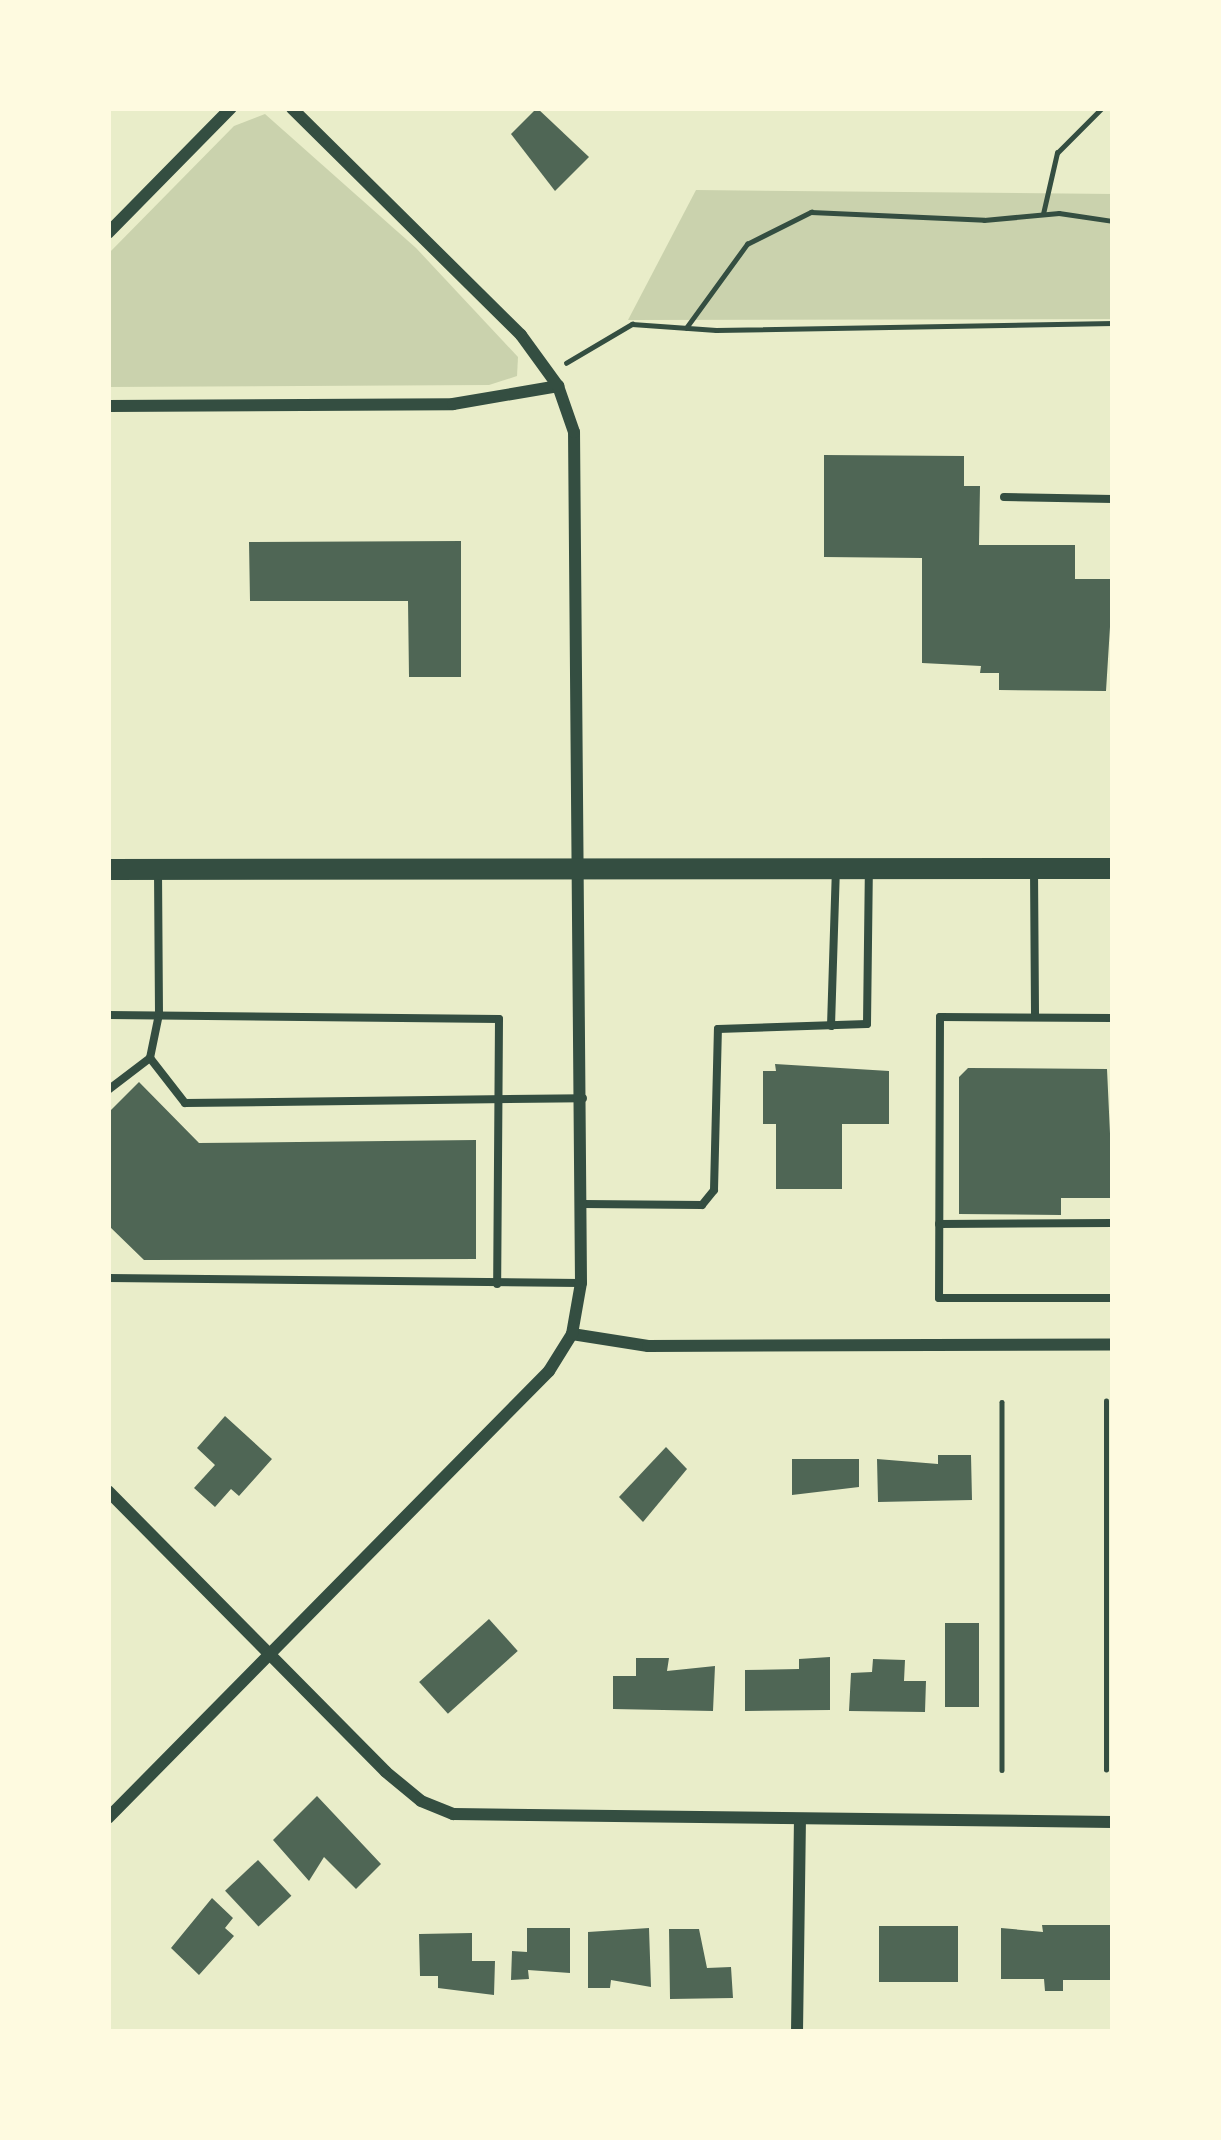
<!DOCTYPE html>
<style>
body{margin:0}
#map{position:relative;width:1221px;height:2140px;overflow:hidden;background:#e9edc9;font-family:Rubik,sans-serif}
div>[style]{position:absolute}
.green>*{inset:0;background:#cad2ad}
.building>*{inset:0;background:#4f6655;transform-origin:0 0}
.path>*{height:4.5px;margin:-2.25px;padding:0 2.25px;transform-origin:2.25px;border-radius:2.25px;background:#344e41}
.service>*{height:8px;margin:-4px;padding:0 4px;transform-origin:4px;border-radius:4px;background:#344e41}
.minor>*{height:12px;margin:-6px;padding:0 6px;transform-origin:6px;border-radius:6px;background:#344e41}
.secondary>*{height:21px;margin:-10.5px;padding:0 10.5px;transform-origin:10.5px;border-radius:10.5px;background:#344e41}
span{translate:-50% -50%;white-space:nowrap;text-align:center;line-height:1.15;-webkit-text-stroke:12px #fefae0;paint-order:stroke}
.frame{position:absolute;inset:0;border:111px solid #fefae0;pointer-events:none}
</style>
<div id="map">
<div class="green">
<div style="clip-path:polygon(265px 114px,416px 248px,518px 357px,517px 376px,489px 385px,108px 387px,108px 254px,234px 126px)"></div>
<div style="clip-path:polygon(696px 190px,1113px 194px,1113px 319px,628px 320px)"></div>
</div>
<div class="building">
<div style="clip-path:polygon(537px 108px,589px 157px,555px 191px,511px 134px)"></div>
<div style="clip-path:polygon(824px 455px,964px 456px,964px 486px,980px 486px,979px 545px,1075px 545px,1075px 579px,1113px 579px,1106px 691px,999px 690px,999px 673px,980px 673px,981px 666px,922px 663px,922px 558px,824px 557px)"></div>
<div style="clip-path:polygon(461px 541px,461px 677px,409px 677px,408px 601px,250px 601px,249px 542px)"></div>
<div style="clip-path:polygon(775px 1064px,889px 1071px,889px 1124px,842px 1124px,842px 1189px,776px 1189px,776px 1124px,763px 1124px,763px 1071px,776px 1071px)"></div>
<div style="clip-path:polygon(968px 1068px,1107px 1069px,1113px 1198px,1061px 1198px,1061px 1215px,959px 1214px,959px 1077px)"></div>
<div style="clip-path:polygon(139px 1082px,199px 1143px,476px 1140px,476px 1259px,144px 1260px,108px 1225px,108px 1113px)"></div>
<div style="clip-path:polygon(225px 1416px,272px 1459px,239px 1496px,231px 1489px,215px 1507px,194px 1488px,215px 1465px,197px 1448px)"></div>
<div style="clip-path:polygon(666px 1447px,687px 1469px,643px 1522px,619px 1497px)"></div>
<div style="clip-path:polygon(938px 1455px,971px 1455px,972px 1500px,878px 1502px,877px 1459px,938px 1464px)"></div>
<div style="clip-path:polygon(792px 1459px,859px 1459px,859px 1487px,792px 1495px)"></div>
<div style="left:489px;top:1619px;width:43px;height:94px;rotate:48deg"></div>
<div style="left:945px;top:1623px;width:34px;height:84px"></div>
<div style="clip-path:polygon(830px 1657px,830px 1710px,745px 1711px,745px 1670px,799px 1669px,799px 1659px)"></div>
<div style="clip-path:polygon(636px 1658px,669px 1658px,667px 1671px,715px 1666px,713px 1711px,613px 1709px,613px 1676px,636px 1676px)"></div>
<div style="clip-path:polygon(873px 1659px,905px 1660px,904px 1681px,926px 1681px,925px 1712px,849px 1711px,851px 1673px,872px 1672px)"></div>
<div style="clip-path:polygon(317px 1796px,381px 1864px,356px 1889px,324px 1857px,309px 1881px,273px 1840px)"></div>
<div style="left:258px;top:1860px;width:49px;height:45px;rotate:47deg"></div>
<div style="clip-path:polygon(212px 1898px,233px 1918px,225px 1928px,234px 1936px,199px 1975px,171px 1948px)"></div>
<div style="clip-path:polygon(1042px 1925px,1110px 1925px,1110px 1980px,1063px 1980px,1063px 1991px,1045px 1991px,1044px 1979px,1001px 1979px,1001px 1928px,1043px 1932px)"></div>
<div style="left:879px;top:1926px;width:79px;height:56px"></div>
<div style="clip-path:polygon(527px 1928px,570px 1928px,570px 1973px,528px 1970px,529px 1979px,511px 1980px,512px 1951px,527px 1952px)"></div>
<div style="clip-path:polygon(649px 1928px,651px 1987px,611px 1980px,610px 1988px,588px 1988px,588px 1932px)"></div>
<div style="clip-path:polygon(669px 1929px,699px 1929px,707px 1968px,731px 1967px,733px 1998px,670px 1999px)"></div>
<div style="clip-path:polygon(472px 1933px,472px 1961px,495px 1961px,494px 1995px,438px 1988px,438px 1976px,420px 1976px,419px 1934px)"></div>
</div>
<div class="path">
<div style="left:1043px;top:214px;width:63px;rotate:-77.1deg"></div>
<div style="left:1057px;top:153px;width:64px;rotate:-45deg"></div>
<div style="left:686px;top:328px;width:104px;rotate:-54deg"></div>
<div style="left:747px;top:244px;width:72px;rotate:-26.6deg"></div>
<div style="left:811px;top:212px;width:173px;rotate:2.6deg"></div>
<div style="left:984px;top:220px;width:75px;rotate:-5.3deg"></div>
<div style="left:1059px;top:213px;width:55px;rotate:8.4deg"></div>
<div style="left:566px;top:363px;width:77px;rotate:-30.6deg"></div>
<div style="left:632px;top:324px;width:84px;rotate:4.1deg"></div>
<div style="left:716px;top:330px;width:397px;rotate:-1deg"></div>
<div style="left:1002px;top:1402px;width:368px;rotate:90deg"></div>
<div style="left:1106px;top:1770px;width:369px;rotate:-90deg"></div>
</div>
<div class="service">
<div style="left:1004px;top:497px;width:109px;rotate:1.1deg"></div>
<div style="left:1034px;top:869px;width:148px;rotate:89.6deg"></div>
<div style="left:108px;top:1015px;width:391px;rotate:0.6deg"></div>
<div style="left:499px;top:1019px;width:265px;rotate:90.4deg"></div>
<div style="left:1113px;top:1018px;width:173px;rotate:-179.7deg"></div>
<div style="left:940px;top:1017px;width:281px;rotate:90.2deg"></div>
<div style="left:939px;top:1298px;width:174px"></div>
<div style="left:831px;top:1026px;width:156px;rotate:-88.2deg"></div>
<div style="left:150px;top:1058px;width:57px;rotate:52.1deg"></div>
<div style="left:185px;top:1103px;width:398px;rotate:-0.7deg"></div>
<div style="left:108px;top:1090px;width:53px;rotate:-37.3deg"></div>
<div style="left:150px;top:1058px;width:45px;rotate:-78.4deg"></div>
<div style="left:159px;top:1014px;width:143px;rotate:-90.4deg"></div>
<div style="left:583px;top:1204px;width:119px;rotate:0.5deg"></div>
<div style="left:702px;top:1205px;width:19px;rotate:-51deg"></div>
<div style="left:714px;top:1190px;width:161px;rotate:-88.6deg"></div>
<div style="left:718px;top:1029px;width:149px;rotate:-1.9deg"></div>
<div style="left:867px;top:1024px;width:154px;rotate:-89.3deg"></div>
<div style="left:939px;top:1224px;width:174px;rotate:-0.3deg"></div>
<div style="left:108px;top:1278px;width:472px;rotate:0.6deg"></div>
</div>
<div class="minor">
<div style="left:108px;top:233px;width:175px;rotate:-45.5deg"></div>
<div style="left:108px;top:406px;width:345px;rotate:-0.3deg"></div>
<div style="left:453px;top:404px;width:107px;rotate:-9.7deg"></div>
<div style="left:572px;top:1334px;width:77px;rotate:9deg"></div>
<div style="left:648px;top:1346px;width:465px;rotate:-0.2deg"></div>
<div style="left:108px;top:1491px;width:395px;rotate:45.3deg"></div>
<div style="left:386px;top:1772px;width:45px;rotate:39.6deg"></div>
<div style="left:421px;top:1801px;width:35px;rotate:22deg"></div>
<div style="left:453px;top:1814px;width:660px;rotate:0.69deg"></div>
<div style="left:108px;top:1818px;width:628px;rotate:-45.39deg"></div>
<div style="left:549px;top:1371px;width:44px;rotate:-58.1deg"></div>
<div style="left:572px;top:1334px;width:52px;rotate:-80deg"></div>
<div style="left:581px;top:1283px;width:851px;rotate:-90.47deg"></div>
<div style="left:574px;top:432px;width:49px;rotate:-109.2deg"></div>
<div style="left:558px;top:386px;width:63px;rotate:-126deg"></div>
<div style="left:521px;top:335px;width:322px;rotate:-135.3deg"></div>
<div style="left:797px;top:2032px;width:209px;rotate:-89.2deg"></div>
</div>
<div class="secondary">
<div style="left:108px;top:869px;width:1005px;rotate:-0.06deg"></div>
</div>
<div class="frame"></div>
</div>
